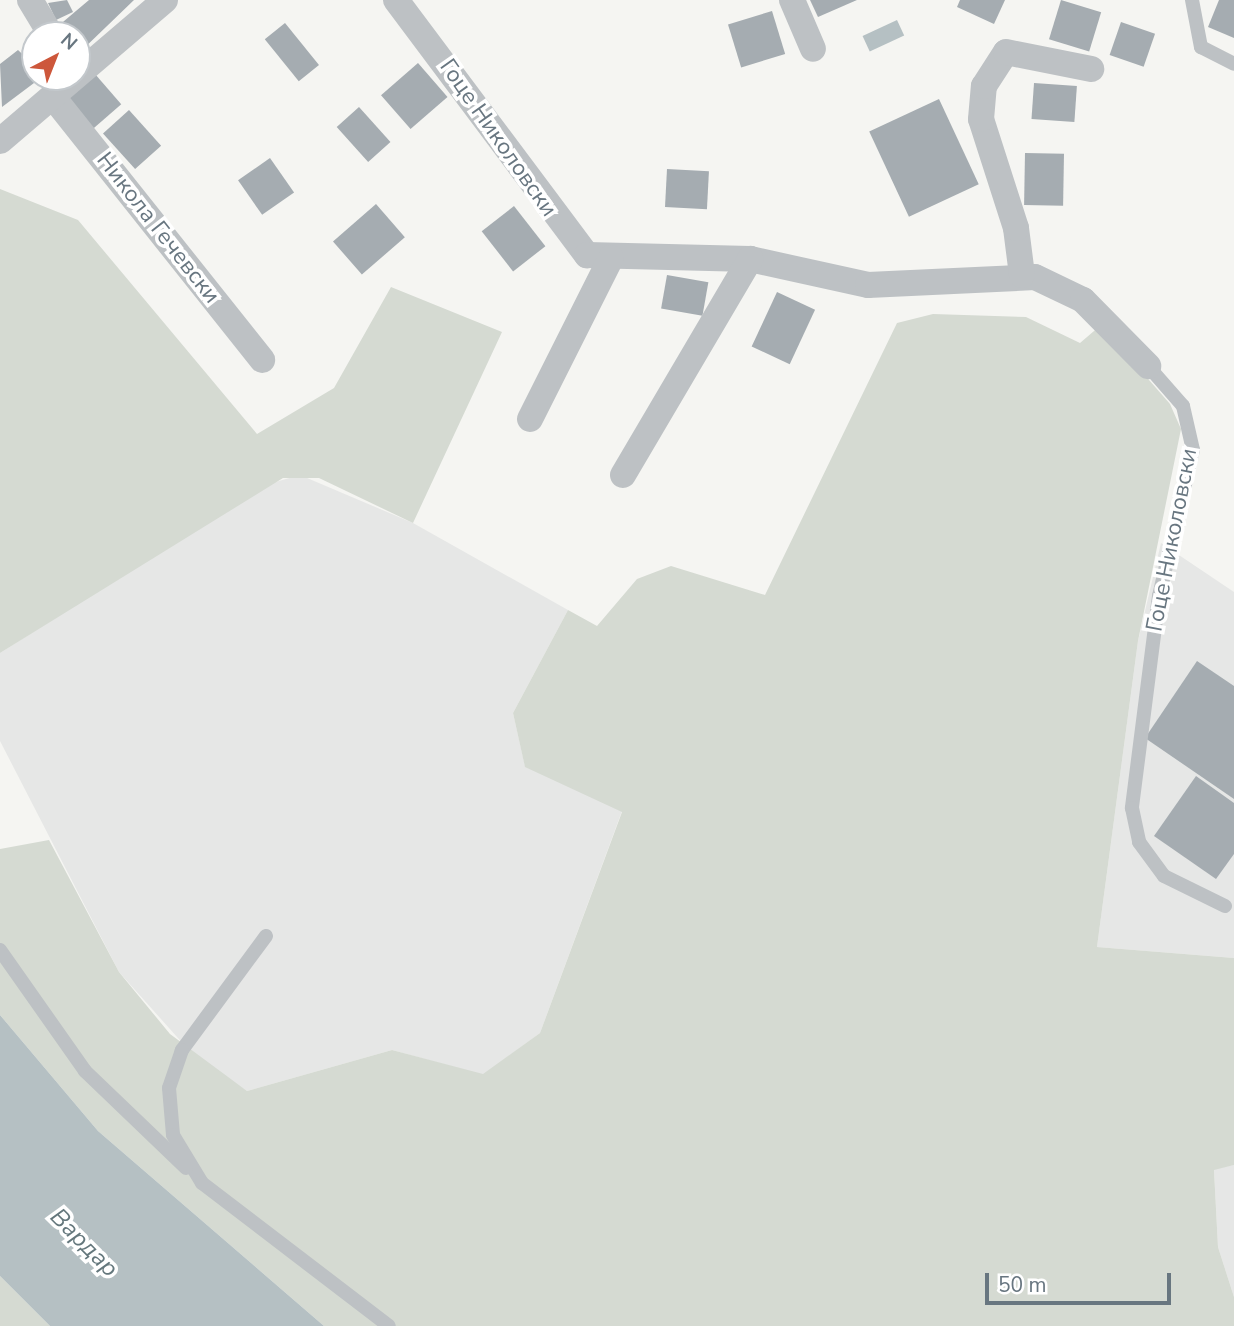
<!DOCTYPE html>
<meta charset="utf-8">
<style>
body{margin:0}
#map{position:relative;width:1234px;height:1326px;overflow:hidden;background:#f5f5f2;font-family:"Nunito Sans",sans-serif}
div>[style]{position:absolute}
.built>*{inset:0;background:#e6e7e6}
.green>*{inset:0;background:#d5dad2}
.water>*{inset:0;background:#b5c0c3;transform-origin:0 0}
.building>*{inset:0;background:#a5acb1;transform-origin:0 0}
.service>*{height:14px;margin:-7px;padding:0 7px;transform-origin:7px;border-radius:7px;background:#bdc1c4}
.minor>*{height:26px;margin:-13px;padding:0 13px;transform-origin:13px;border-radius:13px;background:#bdc1c4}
span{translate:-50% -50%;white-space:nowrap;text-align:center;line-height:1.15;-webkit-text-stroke:7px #fff;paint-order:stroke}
.street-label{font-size:23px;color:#687680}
.water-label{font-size:24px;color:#64777c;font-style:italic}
.north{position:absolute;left:21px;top:21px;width:70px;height:70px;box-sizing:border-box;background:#fff;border:2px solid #c3c8cc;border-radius:50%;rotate:42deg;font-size:19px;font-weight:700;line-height:28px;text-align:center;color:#687680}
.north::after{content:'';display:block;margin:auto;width:24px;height:32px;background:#cd573b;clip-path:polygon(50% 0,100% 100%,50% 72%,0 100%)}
.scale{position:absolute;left:985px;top:1273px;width:186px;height:32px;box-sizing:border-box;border:4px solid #687680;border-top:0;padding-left:9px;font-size:21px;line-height:24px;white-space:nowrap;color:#687680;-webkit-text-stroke:5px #fff;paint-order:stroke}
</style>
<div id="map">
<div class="built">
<div style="clip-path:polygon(300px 475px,413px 523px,568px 610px,513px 713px,525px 766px,622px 811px,540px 1033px,483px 1075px,392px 1050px,247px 1091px,194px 1056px,119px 972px,0 741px,0 653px,265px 485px)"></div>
<div style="clip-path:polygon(1161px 543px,1234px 592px,1234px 958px,1097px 947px,1138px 641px)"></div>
<div style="clip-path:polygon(1234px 1165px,1234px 1297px,1218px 1247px,1214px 1169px)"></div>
</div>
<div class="green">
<div style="clip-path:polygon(0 189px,78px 220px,257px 434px,334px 388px,391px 287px,502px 332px,413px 523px,319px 478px,283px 478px,0 653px)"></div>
<div style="clip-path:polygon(933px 314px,1026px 317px,1080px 343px,1101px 325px,1170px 404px,1181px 429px,1138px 641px,1097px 947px,1234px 958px,1234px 1165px,1214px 1170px,1218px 1247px,1234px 1297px,1234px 1326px,324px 1326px,98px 1131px,0 1015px,0 849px,49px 840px,119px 972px,170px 1034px,247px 1091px,392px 1050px,483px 1074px,540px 1033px,622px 812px,525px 767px,513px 713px,568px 610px,597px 626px,637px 579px,671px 566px,765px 595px,897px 323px)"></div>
<div style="clip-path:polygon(0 1276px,50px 1326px,0 1326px)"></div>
</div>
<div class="water">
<div style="left:897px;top:20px;width:17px;height:38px;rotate:65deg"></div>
<div style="clip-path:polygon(0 1015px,98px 1131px,324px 1326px,50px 1326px,0 1276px)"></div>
</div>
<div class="building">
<div style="clip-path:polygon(67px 0,73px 12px,56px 20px,48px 3px)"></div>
<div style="clip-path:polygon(89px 0,134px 0,79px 53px,77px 35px,57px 27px)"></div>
<div style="clip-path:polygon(810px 0,857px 0,818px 17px)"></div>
<div style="clip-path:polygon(960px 0,1005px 0,994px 24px,957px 7px)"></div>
<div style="left:1061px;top:0;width:42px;height:41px;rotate:17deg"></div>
<div style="clip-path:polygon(1219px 0,1234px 0,1234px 38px,1208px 27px)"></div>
<div style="left:772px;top:11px;width:45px;height:46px;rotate:73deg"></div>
<div style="left:1121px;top:22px;width:36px;height:35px;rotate:19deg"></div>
<div style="left:285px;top:23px;width:54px;height:26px;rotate:51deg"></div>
<div style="clip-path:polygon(18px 50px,35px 66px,35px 77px,42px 77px,2px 107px,0 64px)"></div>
<div style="left:418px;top:63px;width:45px;height:49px;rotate:49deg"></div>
<div style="left:95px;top:74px;width:40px;height:40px;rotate:49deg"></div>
<div style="left:1034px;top:83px;width:43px;height:36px;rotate:4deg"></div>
<div style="left:939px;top:99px;width:94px;height:77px;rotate:65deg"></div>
<div style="left:359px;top:107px;width:47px;height:30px;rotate:48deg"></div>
<div style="left:129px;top:110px;width:48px;height:35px;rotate:48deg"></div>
<div style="left:1025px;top:153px;width:39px;height:52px;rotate:1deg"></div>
<div style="left:270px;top:158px;width:42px;height:39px;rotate:55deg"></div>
<div style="left:667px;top:169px;width:42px;height:38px;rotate:3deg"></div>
<div style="left:376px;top:204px;width:44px;height:57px;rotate:49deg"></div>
<div style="left:514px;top:206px;width:51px;height:41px;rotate:52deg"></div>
<div style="left:667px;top:275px;width:42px;height:34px;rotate:10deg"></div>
<div style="left:777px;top:292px;width:42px;height:60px;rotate:25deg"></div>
<div style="clip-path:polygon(1197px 661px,1234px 686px,1234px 799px,1145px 738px)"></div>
<div style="clip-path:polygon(1196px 776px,1234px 803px,1234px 854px,1216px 879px,1154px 836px)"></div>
</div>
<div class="service">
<div style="left:1192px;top:0;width:48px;rotate:79.2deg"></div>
<div style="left:1201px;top:47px;width:37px;rotate:27deg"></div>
<div style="left:1148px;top:366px;width:53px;rotate:48.8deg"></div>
<div style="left:1183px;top:406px;width:45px;rotate:77.2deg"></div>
<div style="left:1193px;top:450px;width:150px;rotate:103.1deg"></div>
<div style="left:1159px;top:596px;width:214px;rotate:97.3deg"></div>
<div style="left:1132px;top:808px;width:35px;rotate:78deg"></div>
<div style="left:1139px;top:842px;width:42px;rotate:53.7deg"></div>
<div style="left:1164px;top:876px;width:68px;rotate:26.2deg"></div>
<div style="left:266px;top:936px;width:142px;rotate:126.4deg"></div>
<div style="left:182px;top:1050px;width:40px;rotate:108.9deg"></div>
<div style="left:169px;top:1088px;width:47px;rotate:85.1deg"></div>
<div style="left:173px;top:1135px;width:56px;rotate:58.9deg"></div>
<div style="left:202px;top:1183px;width:235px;rotate:37.4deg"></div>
<div style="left:0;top:950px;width:148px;rotate:54.9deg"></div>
<div style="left:85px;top:1071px;width:140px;rotate:43.8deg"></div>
</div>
<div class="minor">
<div style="left:30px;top:0;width:41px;rotate:59deg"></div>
<div style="left:396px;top:0;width:319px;rotate:53.2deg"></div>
<div style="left:587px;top:255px;width:163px;rotate:1.4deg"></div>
<div style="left:750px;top:259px;width:121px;rotate:12.4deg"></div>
<div style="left:868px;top:285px;width:167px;rotate:-2.7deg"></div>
<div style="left:1035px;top:277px;width:53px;rotate:25.6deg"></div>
<div style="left:1083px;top:300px;width:93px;rotate:45.4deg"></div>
<div style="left:792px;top:0;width:53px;rotate:66.8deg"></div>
<div style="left:53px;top:97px;width:336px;rotate:51.5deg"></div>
<div style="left:0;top:141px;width:217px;rotate:-40.5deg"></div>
<div style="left:1022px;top:275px;width:47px;rotate:-97.3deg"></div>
<div style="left:1016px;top:228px;width:114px;rotate:-107.8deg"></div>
<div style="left:981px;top:119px;width:33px;rotate:-85deg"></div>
<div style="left:984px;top:86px;width:40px;rotate:-57.1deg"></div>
<div style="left:1006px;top:52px;width:87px;rotate:11.3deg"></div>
<div style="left:530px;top:419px;width:180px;rotate:-63.3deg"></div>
<div style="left:623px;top:475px;width:251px;rotate:-59.5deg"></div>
</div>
<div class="street-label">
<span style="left:498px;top:138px;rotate:55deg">Гоце Николовски</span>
<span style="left:158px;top:228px;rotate:52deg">Никола Гечевски</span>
<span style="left:1172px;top:540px;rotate:-79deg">Гоце Николовски</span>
</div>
<div class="water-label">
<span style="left:84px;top:1243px;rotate:45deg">Вардар</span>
</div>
<div class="north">N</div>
<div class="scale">50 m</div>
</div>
